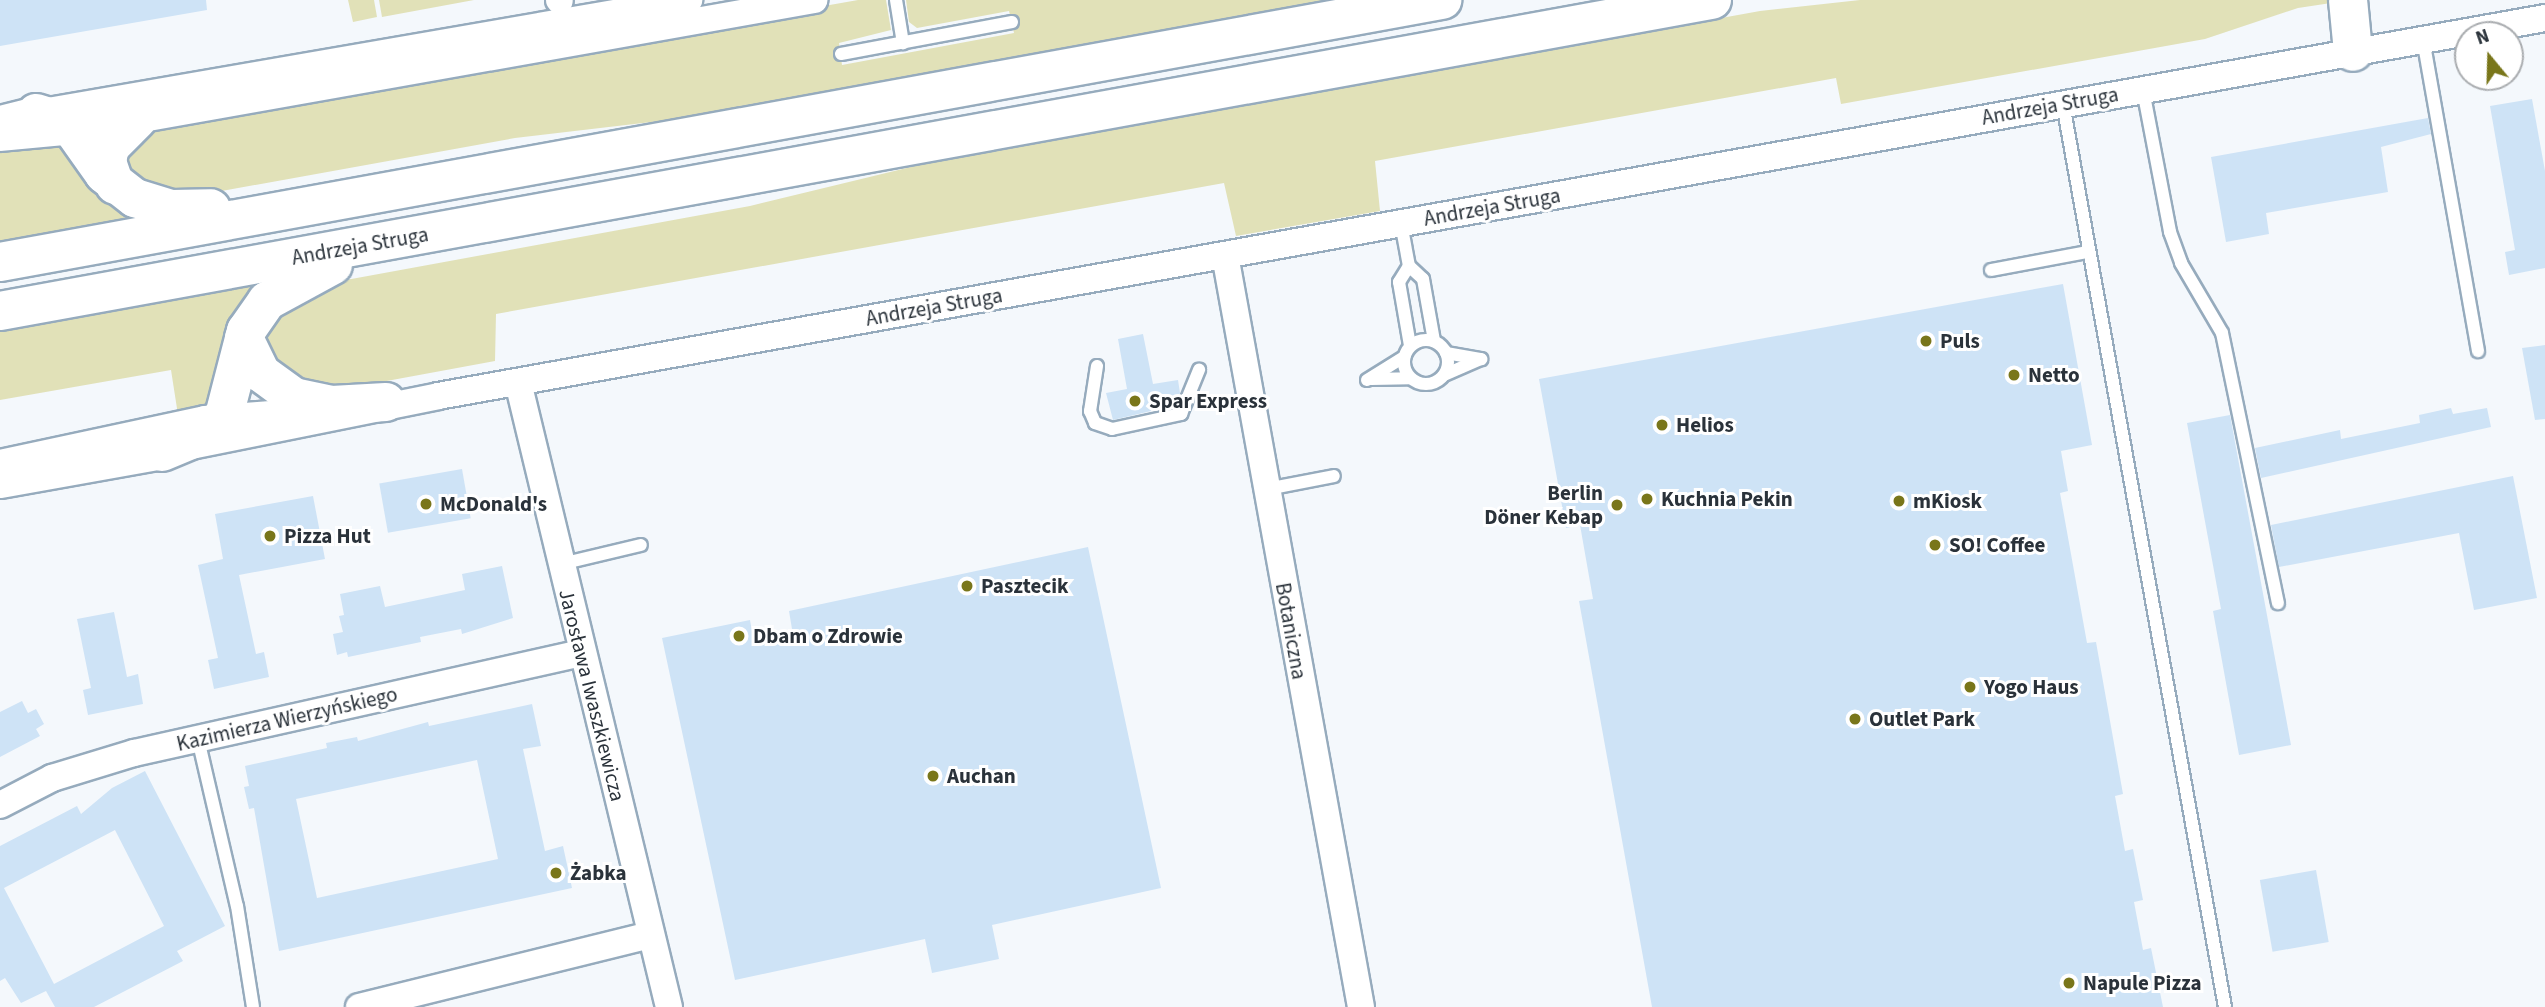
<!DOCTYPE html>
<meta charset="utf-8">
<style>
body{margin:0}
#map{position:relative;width:2545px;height:1007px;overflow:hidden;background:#f4f8fc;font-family:"Source Sans 3",sans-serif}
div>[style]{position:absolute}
.green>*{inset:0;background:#e1e1b8}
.building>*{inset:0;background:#cee3f6;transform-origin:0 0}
.roads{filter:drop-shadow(2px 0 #96abbd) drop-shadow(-2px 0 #96abbd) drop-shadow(0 2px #96abbd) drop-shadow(0 -2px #96abbd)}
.service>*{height:12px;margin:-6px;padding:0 6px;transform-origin:6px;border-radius:6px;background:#fff}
.service>.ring{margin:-6px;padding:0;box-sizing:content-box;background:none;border:12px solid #fff;border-radius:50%}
.minor>*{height:26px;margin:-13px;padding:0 13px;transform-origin:13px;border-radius:13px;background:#fff}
.tertiary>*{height:33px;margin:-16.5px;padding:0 16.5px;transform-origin:16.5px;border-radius:16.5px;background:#fff}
.primary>*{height:38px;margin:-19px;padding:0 19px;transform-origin:19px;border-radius:19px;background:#fff}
.dots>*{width:19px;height:19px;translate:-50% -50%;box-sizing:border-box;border:4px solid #fff;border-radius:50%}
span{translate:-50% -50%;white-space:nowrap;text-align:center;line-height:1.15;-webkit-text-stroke:6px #fff;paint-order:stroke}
.street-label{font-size:21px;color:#2a323a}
.poi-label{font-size:21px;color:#2a323a;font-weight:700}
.left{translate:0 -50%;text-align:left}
.right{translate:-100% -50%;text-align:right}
.north{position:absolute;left:2454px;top:21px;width:70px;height:70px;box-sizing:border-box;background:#fff;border:2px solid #aaadb0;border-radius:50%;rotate:341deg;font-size:19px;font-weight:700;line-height:28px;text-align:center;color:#2a323a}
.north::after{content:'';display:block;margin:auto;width:24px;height:32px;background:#79761a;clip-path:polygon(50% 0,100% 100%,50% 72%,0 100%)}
</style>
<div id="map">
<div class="green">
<div style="clip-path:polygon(348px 0,374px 0,377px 17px,353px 22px)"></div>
<div style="clip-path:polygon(379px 0,474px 0,382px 17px)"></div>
<div style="clip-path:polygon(858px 0,886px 0,891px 30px,839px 43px,842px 65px,1014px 33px,1009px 11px,917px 28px,909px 22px,906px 0,1344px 0,711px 115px,515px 138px,194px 196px,156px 195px,123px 165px,136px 134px,160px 123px)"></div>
<div style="clip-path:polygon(1860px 0,2351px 0,2298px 8px,2205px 39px,1841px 104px,1836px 78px,1375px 161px,1380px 211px,1236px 236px,1224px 183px,496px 314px,495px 361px,327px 392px,268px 365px,261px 324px,335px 282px,750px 206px,948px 158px,1760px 11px)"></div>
<div style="clip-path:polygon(68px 139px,138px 218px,0 243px,0 151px)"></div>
<div style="clip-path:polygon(263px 282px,215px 408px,178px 415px,171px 370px,0 400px,0 329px)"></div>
</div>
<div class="building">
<div style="clip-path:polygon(0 0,206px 0,207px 10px,0 46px)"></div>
<div style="clip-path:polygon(2532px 99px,2545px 171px,2545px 268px,2509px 275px,2505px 252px,2515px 250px,2490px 106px)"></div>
<div style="clip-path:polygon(2428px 118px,2431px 134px,2381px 147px,2388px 192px,2266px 213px,2269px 234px,2226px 242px,2211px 157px)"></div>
<div style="clip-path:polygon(2063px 284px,2092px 445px,2061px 451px,2068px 491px,2060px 493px,2087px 643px,2096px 642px,2123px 794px,2115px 796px,2125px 851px,2133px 849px,2143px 900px,2134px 902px,2143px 950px,2151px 948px,2163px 1007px,1652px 1007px,1579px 601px,1593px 599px,1580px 525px,1566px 528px,1539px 379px)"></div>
<div style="clip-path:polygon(1143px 334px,1153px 384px,1178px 380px,1180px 393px,1177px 401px,1150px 406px,1151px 411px,1113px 420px,1106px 393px,1127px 389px,1118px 339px)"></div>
<div style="clip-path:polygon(2545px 345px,2545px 419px,2535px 420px,2522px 348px)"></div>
<div style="clip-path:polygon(2451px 408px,2453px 414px,2487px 408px,2491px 427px,2261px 478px,2255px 448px,2340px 430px,2341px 439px,2420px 423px,2419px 415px)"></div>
<div style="clip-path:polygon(2230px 415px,2291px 745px,2239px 755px,2213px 611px,2221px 609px,2187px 423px)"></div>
<div style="left:462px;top:469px;width:50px;height:84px;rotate:80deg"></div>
<div style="clip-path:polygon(2513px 476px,2537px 598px,2474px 610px,2459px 533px,2279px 567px,2271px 525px)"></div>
<div style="clip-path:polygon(313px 496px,325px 559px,239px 575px,256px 654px,264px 652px,269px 677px,214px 689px,208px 660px,218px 658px,198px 565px,223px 559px,215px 514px)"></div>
<div style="clip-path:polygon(1088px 547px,1161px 888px,992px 925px,999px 959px,932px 973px,925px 939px,735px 980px,662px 638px,750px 620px,753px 637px,792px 629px,789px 611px)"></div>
<div style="clip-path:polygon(502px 566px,513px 618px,462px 634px,461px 629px,420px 637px,421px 642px,348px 657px,347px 652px,337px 655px,333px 634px,343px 632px,339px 616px,344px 615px,340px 594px,380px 586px,385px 607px,465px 590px,462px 574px)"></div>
<div style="clip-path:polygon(114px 612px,127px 677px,138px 674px,143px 704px,88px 715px,83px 690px,91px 688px,77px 619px)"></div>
<div style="clip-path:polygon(22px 701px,28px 713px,36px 709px,44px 724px,36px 729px,40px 736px,0 757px,0 712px)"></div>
<div style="clip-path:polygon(evenodd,532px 704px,541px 746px,523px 749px,545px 851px,563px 846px,572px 888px,279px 951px,254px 808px,249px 809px,244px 787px,249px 786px,245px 766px,327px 748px,326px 743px,357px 737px,358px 741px,428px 722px,429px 726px,532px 704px,477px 760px,498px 859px,317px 898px,296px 799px,477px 760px)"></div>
<div style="clip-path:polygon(evenodd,145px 771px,225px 926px,177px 951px,183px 961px,94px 1007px,55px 1007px,46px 991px,21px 1003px,5px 978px,0 981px,0 846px,77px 806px,81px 814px,112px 788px,145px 771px,115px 830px,164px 926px,54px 984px,4px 888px,115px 830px)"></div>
<div style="left:2316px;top:870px;width:73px;height:57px;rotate:80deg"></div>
</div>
<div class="roads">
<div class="service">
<div style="left:896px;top:0;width:44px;rotate:80.8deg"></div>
<div style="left:2423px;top:39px;width:317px;rotate:80deg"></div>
<div style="left:841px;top:54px;width:174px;rotate:-10.6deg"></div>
<div style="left:2143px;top:90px;width:145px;rotate:79.2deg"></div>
<div style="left:2170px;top:232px;width:33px;rotate:70deg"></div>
<div style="left:2181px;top:263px;width:81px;rotate:59.6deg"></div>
<div style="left:2222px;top:333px;width:276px;rotate:78.3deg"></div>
<div style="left:2063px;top:104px;width:917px;rotate:79.83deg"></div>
<div style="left:1401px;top:223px;width:44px;rotate:79.5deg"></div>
<div style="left:1409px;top:266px;width:19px;rotate:43deg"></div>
<div style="left:1423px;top:279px;width:63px;rotate:79.9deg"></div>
<div style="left:1409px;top:266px;width:19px;rotate:122deg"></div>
<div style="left:1399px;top:282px;width:65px;rotate:80.2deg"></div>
<div style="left:1991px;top:270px;width:98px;rotate:-10.6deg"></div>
<div class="ring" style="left:1404px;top:340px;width:32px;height:32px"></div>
<div style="left:1446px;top:353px;width:36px;rotate:10deg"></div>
<div style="left:1097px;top:366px;width:46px;rotate:98.8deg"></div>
<div style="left:1090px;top:411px;width:13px;rotate:67deg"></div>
<div style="left:1095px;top:423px;width:18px;rotate:19deg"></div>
<div style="left:1112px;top:429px;width:71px;rotate:-12.3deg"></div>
<div style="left:1181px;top:414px;width:48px;rotate:-67.8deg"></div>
<div style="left:1444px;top:375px;width:40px;rotate:-23.4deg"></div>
<div style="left:1371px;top:379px;width:39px;rotate:-1deg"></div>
<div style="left:1367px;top:380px;width:44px;rotate:-31.9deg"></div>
<div style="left:1267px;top:489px;width:68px;rotate:-11deg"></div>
<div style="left:561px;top:564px;width:82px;rotate:-13.4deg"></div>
<div style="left:198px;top:739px;width:171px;rotate:76.9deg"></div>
<div style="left:237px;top:906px;width:102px;rotate:81deg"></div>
</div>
<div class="minor">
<div style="left:559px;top:0;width:1px;rotate:45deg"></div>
<div style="left:42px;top:112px;width:657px;rotate:-9.82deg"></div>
<div style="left:0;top:138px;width:75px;rotate:-5.3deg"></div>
<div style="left:75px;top:131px;width:751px;rotate:-10.05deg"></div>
<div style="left:1225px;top:255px;width:764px;rotate:79.75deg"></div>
<div style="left:518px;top:382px;width:643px;rotate:76.42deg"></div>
<div style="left:191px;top:446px;width:252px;rotate:-11.4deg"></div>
<div style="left:438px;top:396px;width:2141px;rotate:-10.17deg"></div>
<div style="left:0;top:463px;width:210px;rotate:-12.1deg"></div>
<div style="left:205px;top:419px;width:103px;rotate:-4.4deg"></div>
<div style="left:0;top:805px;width:59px;rotate:-27.4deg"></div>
<div style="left:52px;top:778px;width:86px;rotate:-17deg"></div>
<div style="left:134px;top:753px;width:458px;rotate:-12.6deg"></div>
<div style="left:359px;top:1007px;width:300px;rotate:-13.9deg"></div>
</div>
<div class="tertiary">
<div style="left:0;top:122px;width:37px;rotate:-14deg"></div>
<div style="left:0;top:481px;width:165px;rotate:-10.1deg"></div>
</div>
<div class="primary">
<div style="left:2348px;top:0;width:52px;rotate:84.5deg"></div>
<div style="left:36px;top:113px;width:34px;rotate:17deg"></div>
<div style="left:68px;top:123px;width:62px;rotate:54.8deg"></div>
<div style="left:104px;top:174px;width:39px;rotate:38deg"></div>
<div style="left:135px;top:198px;width:39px;rotate:17deg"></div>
<div style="left:172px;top:209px;width:39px;rotate:-1deg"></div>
<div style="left:115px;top:185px;width:24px;rotate:-109deg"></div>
<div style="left:107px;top:162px;width:15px;rotate:-79deg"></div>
<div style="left:110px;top:147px;width:38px;rotate:-45deg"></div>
<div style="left:0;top:262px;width:1466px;rotate:-10.3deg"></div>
<div style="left:0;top:311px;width:1740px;rotate:-10.3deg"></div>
<div style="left:244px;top:338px;width:39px;rotate:64deg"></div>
<div style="left:261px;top:373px;width:41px;rotate:36deg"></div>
<div style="left:294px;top:397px;width:39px;rotate:12deg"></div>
<div style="left:332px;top:405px;width:54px;rotate:-3.2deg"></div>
<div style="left:162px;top:452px;width:41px;rotate:-22.8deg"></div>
<div style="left:200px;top:436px;width:31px;rotate:-40deg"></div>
<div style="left:224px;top:416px;width:88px;rotate:-75.5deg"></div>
<div style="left:246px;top:331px;width:37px;rotate:-55deg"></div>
<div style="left:267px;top:301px;width:75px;rotate:-28.6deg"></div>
</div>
</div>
<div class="dots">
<div style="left:1926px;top:341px;background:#79761a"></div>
<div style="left:2014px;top:375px;background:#79761a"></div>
<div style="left:1135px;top:401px;background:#79761a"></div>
<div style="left:1662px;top:425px;background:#79761a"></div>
<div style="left:1647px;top:499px;background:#79761a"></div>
<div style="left:1899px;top:501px;background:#79761a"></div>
<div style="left:426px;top:504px;background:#79761a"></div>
<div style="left:1617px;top:505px;background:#79761a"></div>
<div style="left:270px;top:536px;background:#79761a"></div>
<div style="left:1935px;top:545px;background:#79761a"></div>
<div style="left:967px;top:586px;background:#79761a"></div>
<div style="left:739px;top:636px;background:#79761a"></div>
<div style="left:1970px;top:687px;background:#79761a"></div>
<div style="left:1855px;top:719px;background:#79761a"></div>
<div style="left:933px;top:776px;background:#79761a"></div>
<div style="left:556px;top:873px;background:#79761a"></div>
<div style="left:2069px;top:983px;background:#79761a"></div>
</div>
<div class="street-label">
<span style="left:2050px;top:106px;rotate:-10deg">Andrzeja Struga</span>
<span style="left:1492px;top:207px;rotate:-10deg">Andrzeja Struga</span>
<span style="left:360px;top:246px;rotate:-10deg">Andrzeja Struga</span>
<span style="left:934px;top:307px;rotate:-10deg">Andrzeja Struga</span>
<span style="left:1291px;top:631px;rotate:80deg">Botaniczna</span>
<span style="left:592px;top:695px;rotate:76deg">Jarosława Iwaszkiewicza</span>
<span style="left:287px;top:719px;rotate:-13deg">Kazimierza Wierzyńskiego</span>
</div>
<div class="poi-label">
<span class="left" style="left:1940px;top:341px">Puls</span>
<span class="left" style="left:2028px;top:375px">Netto</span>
<span class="left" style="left:1149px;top:401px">Spar Express</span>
<span class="left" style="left:1676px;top:425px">Helios</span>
<span class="right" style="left:1603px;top:505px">Berlin<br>Döner Kebap</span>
<span class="left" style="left:1661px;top:499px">Kuchnia Pekin</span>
<span class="left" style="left:1913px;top:501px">mKiosk</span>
<span class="left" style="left:440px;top:504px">McDonald's</span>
<span class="left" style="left:284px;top:536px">Pizza Hut</span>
<span class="left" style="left:1949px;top:545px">SO! Coffee</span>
<span class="left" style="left:981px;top:586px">Pasztecik</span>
<span class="left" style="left:753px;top:636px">Dbam o Zdrowie</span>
<span class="left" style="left:1984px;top:687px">Yogo Haus</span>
<span class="left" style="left:1869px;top:719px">Outlet Park</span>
<span class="left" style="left:947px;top:776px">Auchan</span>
<span class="left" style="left:570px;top:873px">Żabka</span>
<span class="left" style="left:2083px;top:983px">Napule Pizza</span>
</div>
<div class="north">N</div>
</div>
